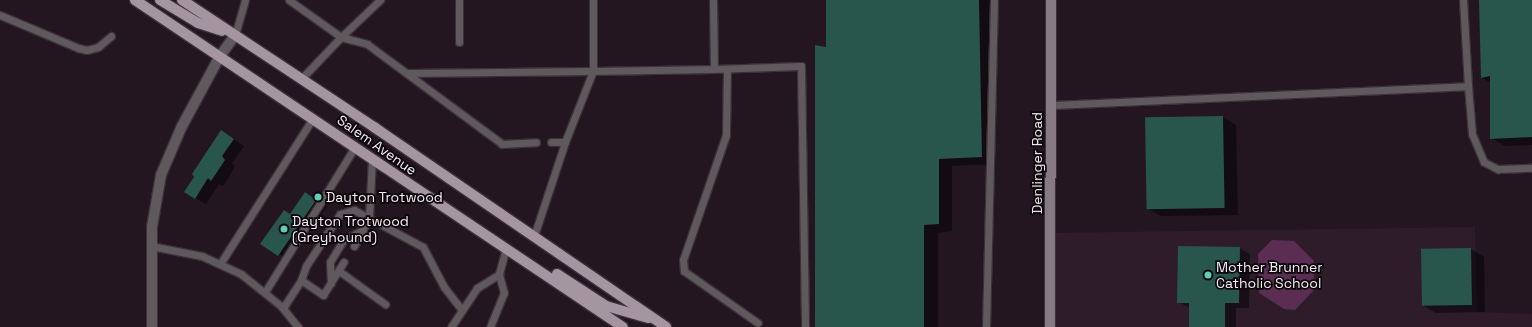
<!DOCTYPE html>
<style>
body{margin:0}
#map{position:relative;width:1532px;height:327px;overflow:hidden;background:#231621;font-family:"Space Grotesk",sans-serif}
div>[style]{position:absolute}
.built>*{inset:0;background:#2e1c2b}
.green>*{inset:0;background:#5b2d53}
.shadow>*{inset:0;background:#0007}
.building>*{inset:0;background:#28554c;transform-origin:0 0}
.roads{filter:drop-shadow(1px 0 #3c303a) drop-shadow(-1px 0 #3c303a) drop-shadow(0 1px #3c303a) drop-shadow(0 -1px #3c303a)}
.lane>*{height:7px;margin:-3.5px;padding:0 3.5px;transform-origin:3.5px;border-radius:3.5px;background:#5f585d}
.street>*{height:10px;margin:-5px;padding:0 5px;transform-origin:5px;border-radius:5px;background:#5f585d}
.secondary>*{height:10px;margin:-5px;padding:0 5px;transform-origin:5px;border-radius:5px;background:#867a83}
.primary>*{height:10px;margin:-5px;padding:0 5px;transform-origin:5px;border-radius:5px;background:#a495a1}
.dots>*{width:11px;height:11px;translate:-50% -50%;box-sizing:border-box;border:2px solid #090508;border-radius:50%}
span{translate:-50% -50%;white-space:nowrap;text-align:center;line-height:1.15;-webkit-text-stroke:3.5px #090508;paint-order:stroke}
.street-label{font-size:14px;color:#f7edf4}
.poi-label{font-size:14px;color:#f7edf4}
.left{translate:0 -50%;text-align:left}
</style>
<div id="map">
<div class="built">
<div style="clip-path:polygon(1475px 227px,1477px 312px,1532px 314px,1532px 327px,1050px 327px,1051px 233px)"></div>
</div>
<div class="green">
<div style="clip-path:polygon(1272px 240px,1294px 241px,1314px 261px,1314px 290px,1295px 310px,1284px 309px,1259px 293px,1258px 254px)"></div>
</div>
<div class="shadow">
<div style="clip-path:polygon(827px 0,992px 0,995px 164px,952px 166px,952px 231px,938px 233px,938px 327px,816px 327px,827px 48px)"></div>
<div style="clip-path:polygon(1480px 0,1532px 0,1532px 145px,1505px 146px,1491px 138px,1491px 83px,1482px 78px)"></div>
<div style="clip-path:polygon(1223px 117px,1236px 125px,1238px 215px,1161px 216px,1148px 209px)"></div>
<div style="clip-path:polygon(231px 137px,244px 146px,232px 163px,235px 167px,223px 186px,219px 184px,206px 204px,195px 198px)"></div>
<div style="clip-path:polygon(305px 193px,327px 206px,290px 261px,262px 243px,291px 215px)"></div>
<div style="clip-path:polygon(1239px 248px,1250px 254px,1249px 308px,1236px 308px,1236px 327px,1190px 327px,1190px 308px,1178px 302px)"></div>
<div style="clip-path:polygon(1471px 249px,1484px 257px,1485px 312px,1436px 313px,1422px 305px)"></div>
</div>
<div class="building">
<div style="clip-path:polygon(826px 0,979px 0,982px 157px,939px 159px,939px 224px,924px 225px,924px 327px,815px 327px,815px 45px,826px 47px)"></div>
<div style="clip-path:polygon(1479px 0,1532px 0,1532px 137px,1490px 139px,1490px 76px,1481px 78px)"></div>
<div style="left:1223px;top:116px;width:92px;height:78px;rotate:89deg"></div>
<div style="clip-path:polygon(221px 130px,234px 139px,222px 156px,225px 160px,211px 181px,208px 178px,195px 199px,184px 192px,194px 177px,192px 174px)"></div>
<div style="clip-path:polygon(305px 192px,316px 200px,278px 256px,260px 244px,284px 210px,290px 214px)"></div>
<div style="clip-path:polygon(1178px 246px,1240px 247px,1239px 303px,1225px 303px,1225px 327px,1189px 327px,1189px 303px,1177px 303px)"></div>
<div style="left:1471px;top:248px;width:57px;height:50px;rotate:89deg"></div>
</div>
<div class="roads">
<div class="lane">
<div style="left:289px;top:0;width:64px;rotate:35.4deg"></div>
<div style="left:341px;top:37px;width:54px;rotate:-43.5deg"></div>
<div style="left:459px;top:0;width:42px;rotate:90deg"></div>
<div style="left:0;top:15px;width:85px;rotate:22.9deg"></div>
<div style="left:78px;top:48px;width:9px;rotate:13deg"></div>
<div style="left:87px;top:50px;width:11px;rotate:-15deg"></div>
<div style="left:98px;top:47px;width:17px;rotate:-40deg"></div>
<div style="left:235px;top:35px;width:36px;rotate:-74deg"></div>
<div style="left:714px;top:69px;width:87px;rotate:-2deg"></div>
<div style="left:801px;top:66px;width:261px;rotate:89.1deg"></div>
<div style="left:727px;top:69px;width:66px;rotate:90.9deg"></div>
<div style="left:726px;top:135px;width:132px;rotate:109deg"></div>
<div style="left:683px;top:260px;width:11px;rotate:85deg"></div>
<div style="left:684px;top:271px;width:90px;rotate:35.1deg"></div>
<div style="left:408px;top:73px;width:185px;rotate:-0.6deg"></div>
<div style="left:593px;top:71px;width:71px;rotate:-90deg"></div>
<div style="left:301px;top:79px;width:58px;rotate:-46.4deg"></div>
<div style="left:341px;top:37px;width:27px;rotate:15deg"></div>
<div style="left:367px;top:44px;width:168px;rotate:36.5deg"></div>
<div style="left:502px;top:144px;width:34px;rotate:-3deg"></div>
<div style="left:1468px;top:86px;width:48px;rotate:85.2deg"></div>
<div style="left:1472px;top:134px;width:30px;rotate:67deg"></div>
<div style="left:1484px;top:162px;width:16px;rotate:27deg"></div>
<div style="left:1498px;top:169px;width:34px;rotate:-2deg"></div>
<div style="left:1051px;top:105px;width:417px;rotate:-2.6deg"></div>
<div style="left:1468px;top:86px;width:86px;rotate:-93.3deg"></div>
<div style="left:551px;top:142px;width:14px"></div>
<div style="left:534px;top:236px;width:99px;rotate:-71.7deg"></div>
<div style="left:565px;top:142px;width:76px;rotate:-68.5deg"></div>
<div style="left:593px;top:71px;width:121px;rotate:-0.9deg"></div>
<div style="left:714px;top:69px;width:69px;rotate:-90.8deg"></div>
<div style="left:151px;top:246px;width:52px;rotate:11.1deg"></div>
<div style="left:202px;top:256px;width:43px;rotate:24.8deg"></div>
<div style="left:241px;top:274px;width:51px;rotate:38.7deg"></div>
<div style="left:281px;top:306px;width:27px;rotate:51deg"></div>
<div style="left:354px;top:246px;width:32px;rotate:-62deg"></div>
<div style="left:369px;top:218px;width:59px;rotate:-87.1deg"></div>
<div style="left:220px;top:264px;width:173px;rotate:-57.5deg"></div>
<div style="left:339px;top:271px;width:57px;rotate:35.7deg"></div>
<div style="left:301px;top:280px;width:27px;rotate:34deg"></div>
<div style="left:323px;top:295px;width:39px;rotate:-58deg"></div>
<div style="left:331px;top:283px;width:21px;rotate:-93deg"></div>
<div style="left:330px;top:262px;width:26px;rotate:-59deg"></div>
<div style="left:343px;top:240px;width:22px;rotate:-27deg"></div>
<div style="left:265px;top:292px;width:171px;rotate:-58.2deg"></div>
<div style="left:283px;top:308px;width:33px;rotate:-57deg"></div>
<div style="left:301px;top:280px;width:15px;rotate:-70deg"></div>
<div style="left:306px;top:266px;width:62px;rotate:-56.8deg"></div>
<div style="left:340px;top:214px;width:15px;rotate:-16deg"></div>
<div style="left:354px;top:210px;width:78px;rotate:28.2deg"></div>
<div style="left:423px;top:247px;width:45px;rotate:62.3deg"></div>
<div style="left:444px;top:287px;width:29px;rotate:52deg"></div>
<div style="left:451px;top:327px;width:47px;rotate:-56.3deg"></div>
<div style="left:477px;top:288px;width:26px;rotate:-32deg"></div>
<div style="left:490px;top:327px;width:37px;rotate:-68deg"></div>
<div style="left:504px;top:293px;width:20px;rotate:-105deg"></div>
<div style="left:499px;top:274px;width:27px;rotate:-75deg"></div>
<div style="left:986px;top:327px;width:327px;rotate:-88.6deg"></div>
</div>
<div class="street">
<div style="left:152px;top:327px;width:100px;rotate:-90deg"></div>
<div style="left:152px;top:227px;width:53px;rotate:-80.2deg"></div>
<div style="left:161px;top:175px;width:51px;rotate:-66.9deg"></div>
<div style="left:181px;top:128px;width:82px;rotate:-61.6deg"></div>
<div style="left:220px;top:56px;width:26px;rotate:-54deg"></div>
</div>
<div class="secondary">
<div style="left:1050px;top:327px;width:327px;rotate:-89.8deg"></div>
</div>
<div class="primary">
<div style="left:135px;top:0;width:587px;rotate:33.83deg"></div>
<div style="left:160px;top:0;width:44px;rotate:31.2deg"></div>
<div style="left:198px;top:23px;width:25px;rotate:18deg"></div>
<div style="left:182px;top:0;width:230px;rotate:33.5deg"></div>
<div style="left:374px;top:127px;width:354px;rotate:34.4deg"></div>
<div style="left:557px;top:274px;width:59px;rotate:33.1deg"></div>
<div style="left:606px;top:306px;width:44px;rotate:15.9deg"></div>
</div>
</div>
<div class="dots">
<div style="left:318px;top:197px;background:#5cceba"></div>
<div style="left:284px;top:229px;background:#5cceba"></div>
<div style="left:1208px;top:275px;background:#5cceba"></div>
</div>
<div class="street-label">
<span style="left:377px;top:145px;rotate:35deg">Salem Avenue</span>
<span style="left:1037px;top:163px;rotate:-90deg">Denlinger Road</span>
</div>
<div class="poi-label">
<span class="left" style="left:326px;top:197px">Dayton Trotwood</span>
<span class="left" style="left:292px;top:229px">Dayton Trotwood<br>(Greyhound)</span>
<span class="left" style="left:1216px;top:275px">Mother Brunner<br>Catholic School</span>
</div>
</div>
